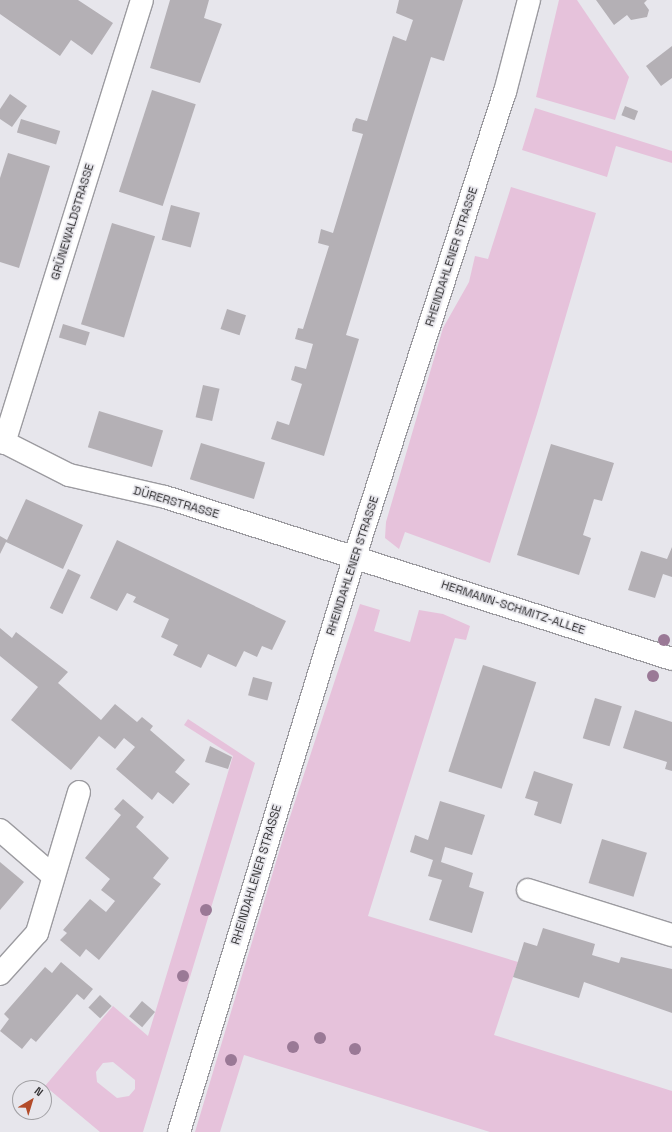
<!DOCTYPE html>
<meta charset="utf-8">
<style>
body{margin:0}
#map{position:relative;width:672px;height:1132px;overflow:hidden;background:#e7e6ec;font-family:"Space Grotesk",sans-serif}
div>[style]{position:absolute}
.green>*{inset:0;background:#e6c2db}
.building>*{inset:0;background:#b4b0b5;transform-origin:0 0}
.roads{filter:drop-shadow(1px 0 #9c9ba0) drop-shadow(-1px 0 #9c9ba0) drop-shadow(0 1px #9c9ba0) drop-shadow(0 -1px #9c9ba0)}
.minor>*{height:22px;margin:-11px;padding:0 11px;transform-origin:11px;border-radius:11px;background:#fff}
.secondary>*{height:22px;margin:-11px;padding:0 11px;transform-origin:11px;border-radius:11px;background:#fff}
.trees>*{width:12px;height:12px;margin:-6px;border-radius:50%;background:#9a7996}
span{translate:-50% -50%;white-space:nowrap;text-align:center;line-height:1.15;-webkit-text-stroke:3px #e7e6ec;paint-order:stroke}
.street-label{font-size:12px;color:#373638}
.north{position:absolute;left:12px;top:1080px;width:40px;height:40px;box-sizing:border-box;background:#e7e6ec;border:1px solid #a1a0a4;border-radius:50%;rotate:38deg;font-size:11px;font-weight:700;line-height:16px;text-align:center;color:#373638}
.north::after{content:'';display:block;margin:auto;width:14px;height:18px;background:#b34b29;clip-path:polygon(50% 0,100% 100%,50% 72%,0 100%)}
</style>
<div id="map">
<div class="green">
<div style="clip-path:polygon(559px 0,577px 0,629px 77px,615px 120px,536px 97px)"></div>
<div style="clip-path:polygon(535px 108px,672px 151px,672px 163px,616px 146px,607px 177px,522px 150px)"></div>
<div style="clip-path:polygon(511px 187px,596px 213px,537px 414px,490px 563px,405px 532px,399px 549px,385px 538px,386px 522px,443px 328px,469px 282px,475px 256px,488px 259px)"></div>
<div style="clip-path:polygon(360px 604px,380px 610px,374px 631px,410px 642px,419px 610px,443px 614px,470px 626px,466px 640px,455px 638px,368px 916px,518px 962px,494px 1035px,672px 1091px,672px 1132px,490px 1132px,244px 1055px,220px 1132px,195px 1132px,285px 832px)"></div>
<div style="clip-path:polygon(evenodd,188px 719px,255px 763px,143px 1132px,100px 1132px,45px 1086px,113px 1006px,148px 1036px,233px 756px,184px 725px,188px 719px,113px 1062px,135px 1080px,135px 1089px,129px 1096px,117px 1098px,97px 1082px,96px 1072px,103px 1063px,113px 1062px)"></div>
</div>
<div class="building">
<div style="clip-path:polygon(0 0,78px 0,113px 23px,92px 55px,71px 40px,60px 56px,0 14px)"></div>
<div style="clip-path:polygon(170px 0,209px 0,204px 18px,222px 24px,200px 83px,150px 68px)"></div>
<div style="clip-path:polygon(399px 0,463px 0,444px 61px,431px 57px,414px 112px,346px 335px,359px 339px,324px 456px,271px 439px,277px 421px,289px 425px,302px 384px,291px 380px,295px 366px,306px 369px,313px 344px,295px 339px,298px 328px,303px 329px,329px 246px,318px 243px,321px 229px,333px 233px,363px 134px,352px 131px,353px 124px,356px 118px,367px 121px,393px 36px,406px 41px,413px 20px,396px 13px)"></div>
<div style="clip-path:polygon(596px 0,647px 0,644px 3px,649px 10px,647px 17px,631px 20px,627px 15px,614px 25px)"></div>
<div style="clip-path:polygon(672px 46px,672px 78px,661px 86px,646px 66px)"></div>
<div style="left:152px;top:90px;width:46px;height:107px;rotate:18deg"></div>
<div style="clip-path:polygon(10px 94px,27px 106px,12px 127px,0 119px,0 109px)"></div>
<div style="left:625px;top:106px;width:14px;height:10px;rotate:21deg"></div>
<div style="left:21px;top:119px;width:41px;height:14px;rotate:17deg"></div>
<div style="clip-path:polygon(8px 153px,50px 166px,19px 268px,0 262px,0 178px)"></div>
<div style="left:171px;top:205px;width:30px;height:36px;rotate:15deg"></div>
<div style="left:112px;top:223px;width:45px;height:106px;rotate:17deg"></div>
<div style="left:227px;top:309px;width:20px;height:21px;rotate:18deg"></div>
<div style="left:63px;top:324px;width:28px;height:14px;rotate:17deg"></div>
<div style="left:203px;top:385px;width:17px;height:33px;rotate:13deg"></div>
<div style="left:99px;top:411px;width:67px;height:38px;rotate:17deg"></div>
<div style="left:201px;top:443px;width:67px;height:38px;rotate:17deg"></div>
<div style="clip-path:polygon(551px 444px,614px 463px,602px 501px,594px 499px,583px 535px,591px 538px,579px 575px,517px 555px)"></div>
<div style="clip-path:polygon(26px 499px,83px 525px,63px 569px,6px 542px,0 554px,0 536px,7px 540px)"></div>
<div style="clip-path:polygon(117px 540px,286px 621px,272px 650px,262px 646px,257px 657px,244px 651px,236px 667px,208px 654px,201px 668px,173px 655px,178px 645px,161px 637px,169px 619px,133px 602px,136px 597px,127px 593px,117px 611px,90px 598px)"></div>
<div style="clip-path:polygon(672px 547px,672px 577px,663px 574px,655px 598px,628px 590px,641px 551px,667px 559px)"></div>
<div style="left:68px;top:569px;width:14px;height:43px;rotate:25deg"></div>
<div style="clip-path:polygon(0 628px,12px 638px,16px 632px,68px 672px,58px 683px,101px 720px,115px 704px,137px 722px,142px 717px,153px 726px,150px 730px,185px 760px,175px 772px,190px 784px,173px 804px,158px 792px,152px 800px,116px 769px,135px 747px,124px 738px,115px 749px,99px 736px,71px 770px,11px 720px,38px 687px,0 656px)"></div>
<div style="left:483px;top:665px;width:56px;height:112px;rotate:18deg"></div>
<div style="left:253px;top:677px;width:20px;height:19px;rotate:15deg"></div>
<div style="left:595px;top:698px;width:28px;height:42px;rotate:17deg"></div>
<div style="clip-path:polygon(635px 710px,672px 722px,672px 771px,665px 769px,667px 762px,623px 748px)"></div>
<div style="clip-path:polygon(210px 746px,232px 757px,228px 769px,205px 762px)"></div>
<div style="clip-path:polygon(534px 771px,573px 784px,561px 824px,534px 815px,538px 802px,525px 798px)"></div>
<div style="clip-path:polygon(123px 799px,144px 817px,136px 827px,169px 858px,153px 878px,161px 884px,99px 960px,86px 949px,80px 957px,60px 940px,67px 933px,63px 930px,90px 899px,106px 912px,115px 901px,101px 890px,110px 879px,85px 858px,121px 815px,114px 809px)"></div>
<div style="clip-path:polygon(440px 801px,485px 815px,472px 855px,445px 847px,441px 862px,473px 873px,469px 887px,484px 892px,472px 933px,429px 920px,442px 880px,428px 876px,433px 860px,410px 852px,415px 835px,428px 840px)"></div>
<div style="left:602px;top:839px;width:47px;height:46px;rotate:17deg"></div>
<div style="clip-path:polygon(0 862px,24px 882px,0 910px)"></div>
<div style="clip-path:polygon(543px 928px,595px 944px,592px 955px,619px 963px,621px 957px,672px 969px,672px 1013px,584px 982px,579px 998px,513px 977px,524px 942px,537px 946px)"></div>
<div style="clip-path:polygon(61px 962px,93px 989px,84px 1000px,77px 994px,36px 1042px,31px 1038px,22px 1049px,0 1031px,9px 1019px,4px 1014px,45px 967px,52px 973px)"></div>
<div style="left:100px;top:995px;width:16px;height:17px;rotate:43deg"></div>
<div style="left:142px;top:1001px;width:17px;height:20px;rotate:40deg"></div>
</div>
<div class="roads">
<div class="minor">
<div style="left:0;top:440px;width:77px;rotate:26.9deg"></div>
<div style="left:69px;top:475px;width:98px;rotate:12.9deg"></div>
<div style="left:165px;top:497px;width:532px;rotate:17.72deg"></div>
<div style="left:4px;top:443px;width:464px;rotate:-72.7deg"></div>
<div style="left:0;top:830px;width:69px;rotate:40.9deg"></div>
<div style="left:528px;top:890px;width:151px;rotate:17.4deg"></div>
<div style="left:0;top:974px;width:55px;rotate:-47.9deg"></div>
<div style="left:37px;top:933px;width:147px;rotate:-73.4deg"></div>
</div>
<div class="secondary">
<div style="left:179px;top:1132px;width:599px;rotate:-73.02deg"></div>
<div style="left:354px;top:559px;width:491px;rotate:-72.1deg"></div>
<div style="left:505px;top:92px;width:95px;rotate:-75.4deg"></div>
</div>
</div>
<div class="trees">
<div style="left:664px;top:640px"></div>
<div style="left:653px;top:676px"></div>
<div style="left:206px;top:910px"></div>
<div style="left:183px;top:976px"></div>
<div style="left:320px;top:1038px"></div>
<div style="left:293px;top:1047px"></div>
<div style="left:355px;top:1049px"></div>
<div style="left:231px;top:1060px"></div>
</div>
<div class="street-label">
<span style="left:73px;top:222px;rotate:-73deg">GRÜNEWALDSTRASSE</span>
<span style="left:452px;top:257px;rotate:-72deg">RHEINDAHLENER STRASSE</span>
<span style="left:176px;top:503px;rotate:16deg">DÜRERSTRASSE</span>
<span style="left:353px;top:566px;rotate:-72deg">RHEINDAHLENER STRASSE</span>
<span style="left:513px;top:608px;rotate:18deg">HERMANN-SCHMITZ-ALLEE</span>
<span style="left:257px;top:875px;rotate:-73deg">RHEINDAHLENER STRASSE</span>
</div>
<div class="north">N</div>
</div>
